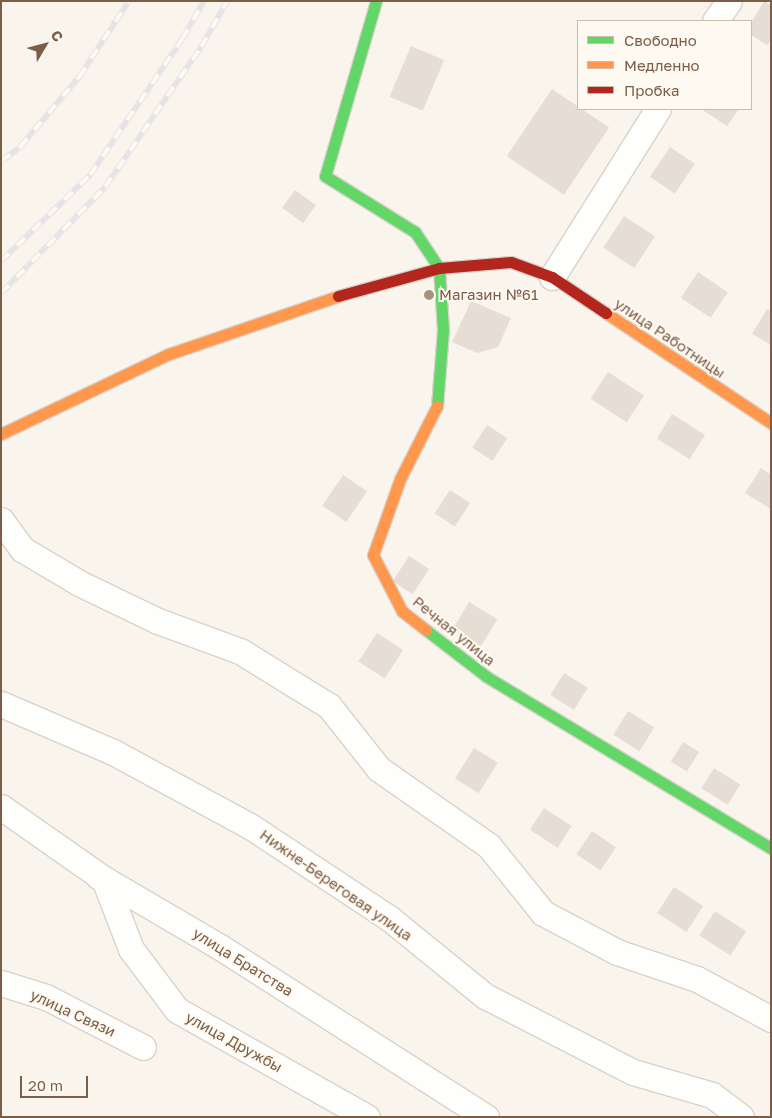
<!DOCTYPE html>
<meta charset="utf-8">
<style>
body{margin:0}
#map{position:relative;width:772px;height:1118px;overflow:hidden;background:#f9f5ed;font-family:"Golos Text",sans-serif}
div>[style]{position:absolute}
.building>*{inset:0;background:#e6ded4;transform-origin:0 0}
.roads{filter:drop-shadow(1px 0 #d9d2cb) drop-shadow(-1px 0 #d9d2cb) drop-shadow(0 1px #d9d2cb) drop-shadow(0 -1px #d9d2cb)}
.street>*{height:25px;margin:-12.5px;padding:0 12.5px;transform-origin:12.5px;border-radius:12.5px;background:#fefefc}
.fast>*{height:11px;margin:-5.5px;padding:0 5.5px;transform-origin:5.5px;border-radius:5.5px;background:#63d668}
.slow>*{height:11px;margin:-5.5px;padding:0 5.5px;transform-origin:5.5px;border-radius:5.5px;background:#ff974d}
.jam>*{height:11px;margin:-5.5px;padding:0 5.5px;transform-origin:5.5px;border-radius:5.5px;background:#b3261e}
.rail>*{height:5.5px;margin-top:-2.75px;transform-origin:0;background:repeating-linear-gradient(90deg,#fffaf1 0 11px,#e6e3e6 0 22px);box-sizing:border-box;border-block:1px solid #e6e3e6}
.dots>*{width:14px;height:14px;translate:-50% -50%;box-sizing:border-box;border:2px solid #fffaf1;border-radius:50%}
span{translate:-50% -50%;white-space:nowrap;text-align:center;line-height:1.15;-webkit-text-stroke:4px #fffaf1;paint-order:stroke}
.poi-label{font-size:15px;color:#7c5d48}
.left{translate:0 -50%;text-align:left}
.street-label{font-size:15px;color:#7c5d48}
.frame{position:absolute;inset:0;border:2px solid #7c5d48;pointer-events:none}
.legend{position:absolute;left:577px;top:20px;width:175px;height:90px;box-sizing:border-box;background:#fffaf1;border:1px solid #cbbbad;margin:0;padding:6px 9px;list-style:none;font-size:15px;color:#7c5d48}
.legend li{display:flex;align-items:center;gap:10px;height:25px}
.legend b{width:25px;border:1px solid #cbbbad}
.north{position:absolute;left:20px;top:20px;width:50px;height:50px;-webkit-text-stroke:4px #fffaf1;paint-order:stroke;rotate:53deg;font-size:14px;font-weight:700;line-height:20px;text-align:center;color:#7c5d48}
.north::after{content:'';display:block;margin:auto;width:18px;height:22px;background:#7c5d48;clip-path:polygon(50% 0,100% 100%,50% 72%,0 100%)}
.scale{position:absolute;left:20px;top:1076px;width:68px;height:22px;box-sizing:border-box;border:2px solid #7c5d48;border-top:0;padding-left:6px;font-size:15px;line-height:18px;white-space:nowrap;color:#7c5d48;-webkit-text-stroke:4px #fffaf1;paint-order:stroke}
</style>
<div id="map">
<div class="building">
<div style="clip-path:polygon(764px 1px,771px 5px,771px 40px,767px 45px,751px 35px,751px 23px)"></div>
<div style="left:411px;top:46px;width:36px;height:55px;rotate:23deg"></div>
<div style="left:552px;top:89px;width:69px;height:81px;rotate:34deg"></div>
<div style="clip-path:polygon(701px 109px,739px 109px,727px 126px)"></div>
<div style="left:670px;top:147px;width:30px;height:36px;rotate:34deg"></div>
<div style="left:295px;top:190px;width:26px;height:22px;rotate:36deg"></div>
<div style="left:624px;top:216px;width:37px;height:38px;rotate:33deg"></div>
<div style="left:698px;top:272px;width:36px;height:31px;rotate:34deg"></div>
<div style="clip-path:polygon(471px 301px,511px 318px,498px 347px,477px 353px,452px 342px)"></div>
<div style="clip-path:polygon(767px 309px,771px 311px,771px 345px,752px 334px)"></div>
<div style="left:608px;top:372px;width:43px;height:32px;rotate:33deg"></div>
<div style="left:672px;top:414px;width:39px;height:29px;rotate:32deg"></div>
<div style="left:487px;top:425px;width:24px;height:27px;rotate:33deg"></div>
<div style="clip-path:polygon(761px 468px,771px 475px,771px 509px,745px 493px)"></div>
<div style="left:343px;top:475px;width:29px;height:37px;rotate:34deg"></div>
<div style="left:450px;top:490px;width:24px;height:28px;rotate:33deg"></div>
<div style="left:409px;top:556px;width:24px;height:30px;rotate:33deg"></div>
<div style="left:469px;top:602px;width:33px;height:32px;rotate:31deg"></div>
<div style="left:377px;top:633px;width:31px;height:34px;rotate:33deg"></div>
<div style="left:564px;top:673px;width:28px;height:26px;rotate:32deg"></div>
<div style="left:628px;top:711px;width:31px;height:28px;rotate:32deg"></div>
<div style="left:683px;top:742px;width:19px;height:23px;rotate:32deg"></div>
<div style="left:474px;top:748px;width:28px;height:36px;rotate:32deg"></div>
<div style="left:714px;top:768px;width:31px;height:24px;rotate:32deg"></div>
<div style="left:544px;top:808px;width:33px;height:26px;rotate:33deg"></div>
<div style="left:592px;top:831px;width:29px;height:28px;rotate:34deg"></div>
<div style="left:674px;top:887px;width:35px;height:31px;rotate:33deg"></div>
<div style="left:715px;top:911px;width:37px;height:29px;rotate:33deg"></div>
</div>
<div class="roads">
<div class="street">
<div style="left:715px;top:21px;width:24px;rotate:-55deg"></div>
<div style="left:552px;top:277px;width:199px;rotate:-57.8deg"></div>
<div style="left:1px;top:520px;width:36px;rotate:54deg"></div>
<div style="left:22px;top:549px;width:66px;rotate:30.8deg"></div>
<div style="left:79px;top:583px;width:88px;rotate:25.7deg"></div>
<div style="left:158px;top:621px;width:87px;rotate:20.1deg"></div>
<div style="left:240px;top:651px;width:105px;rotate:31.7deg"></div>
<div style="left:329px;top:706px;width:80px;rotate:51.6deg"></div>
<div style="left:379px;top:769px;width:134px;rotate:35deg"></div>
<div style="left:489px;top:846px;width:86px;rotate:51.1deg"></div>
<div style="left:543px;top:913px;width:84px;rotate:27.8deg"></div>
<div style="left:617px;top:952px;width:84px;rotate:18.6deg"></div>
<div style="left:697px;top:979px;width:84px;rotate:28.4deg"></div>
<div style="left:1px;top:704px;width:122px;rotate:23.2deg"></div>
<div style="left:113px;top:752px;width:156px;rotate:28.4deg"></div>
<div style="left:250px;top:826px;width:167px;rotate:33.5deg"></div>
<div style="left:389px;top:918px;width:124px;rotate:39.1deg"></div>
<div style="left:485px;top:996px;width:166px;rotate:27.2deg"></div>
<div style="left:633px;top:1072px;width:82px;rotate:16.2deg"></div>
<div style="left:712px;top:1095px;width:36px;rotate:37deg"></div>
<div style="left:1px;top:807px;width:126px;rotate:35deg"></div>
<div style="left:104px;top:879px;width:134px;rotate:30.4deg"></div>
<div style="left:220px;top:947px;width:316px;rotate:32.6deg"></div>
<div style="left:98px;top:876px;width:7px;rotate:27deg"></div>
<div style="left:104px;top:879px;width:75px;rotate:68.9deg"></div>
<div style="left:131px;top:949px;width:76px;rotate:53deg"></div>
<div style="left:177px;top:1010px;width:218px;rotate:29.4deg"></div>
<div style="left:1px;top:983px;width:47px;rotate:17.3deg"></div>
<div style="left:46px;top:997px;width:109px;rotate:27.3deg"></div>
</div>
<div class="fast">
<div style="left:376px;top:1px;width:182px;rotate:106.2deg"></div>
<div style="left:325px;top:176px;width:106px;rotate:31.9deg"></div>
<div style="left:415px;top:232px;width:43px;rotate:56.3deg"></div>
<div style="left:439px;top:268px;width:62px;rotate:86.3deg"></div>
<div style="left:443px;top:330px;width:76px;rotate:94.5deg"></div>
<div style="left:426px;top:630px;width:77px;rotate:37.6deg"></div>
<div style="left:487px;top:677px;width:332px;rotate:31.1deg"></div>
</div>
<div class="slow">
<div style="left:606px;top:313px;width:198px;rotate:33.7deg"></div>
<div style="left:1px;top:434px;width:186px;rotate:-25.5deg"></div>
<div style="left:169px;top:354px;width:179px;rotate:-18.9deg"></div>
<div style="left:426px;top:630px;width:31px;rotate:-142deg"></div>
<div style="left:402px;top:611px;width:63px;rotate:-117.4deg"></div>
<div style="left:373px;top:555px;width:81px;rotate:-70.4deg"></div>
<div style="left:400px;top:479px;width:82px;rotate:-63.1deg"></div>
</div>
<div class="jam">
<div style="left:338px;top:296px;width:105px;rotate:-15.5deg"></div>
<div style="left:439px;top:268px;width:72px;rotate:-4.8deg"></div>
<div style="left:511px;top:262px;width:44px;rotate:20.1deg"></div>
<div style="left:552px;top:277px;width:65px;rotate:33.7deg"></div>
</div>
</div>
<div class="rail">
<div style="left:1px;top:161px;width:24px;rotate:-36deg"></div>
<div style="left:20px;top:147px;width:92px;rotate:-49.9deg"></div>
<div style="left:79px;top:77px;width:91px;rotate:-56.7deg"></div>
<div style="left:1px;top:261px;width:124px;rotate:-44deg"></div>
<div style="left:90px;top:175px;width:164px;rotate:-55.9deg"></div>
<div style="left:182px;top:39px;width:44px;rotate:-59.9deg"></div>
<div style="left:1px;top:293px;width:148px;rotate:-45.5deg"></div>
<div style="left:105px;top:187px;width:170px;rotate:-55.6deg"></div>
<div style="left:201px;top:47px;width:53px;rotate:-60.5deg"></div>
</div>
<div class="dots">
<div style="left:429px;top:295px;background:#a89282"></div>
</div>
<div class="poi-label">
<span class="left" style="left:439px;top:295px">Магазин №61</span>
</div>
<div class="street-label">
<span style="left:670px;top:338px;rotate:34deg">улица Работницы</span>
<span style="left:454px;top:631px;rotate:39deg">Речная улица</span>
<span style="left:336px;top:885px;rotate:35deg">Нижне-Береговая улица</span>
<span style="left:243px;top:962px;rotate:32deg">улица Братства</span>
<span style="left:73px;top:1013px;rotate:25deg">улица Связи</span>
<span style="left:234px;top:1042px;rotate:29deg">улица Дружбы</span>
</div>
<div class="frame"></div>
<ul class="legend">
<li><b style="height:6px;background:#63d668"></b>Свободно</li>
<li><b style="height:6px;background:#ff974d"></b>Медленно</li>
<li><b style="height:6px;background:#b3261e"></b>Пробка</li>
</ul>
<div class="north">С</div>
<div class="scale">20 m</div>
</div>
